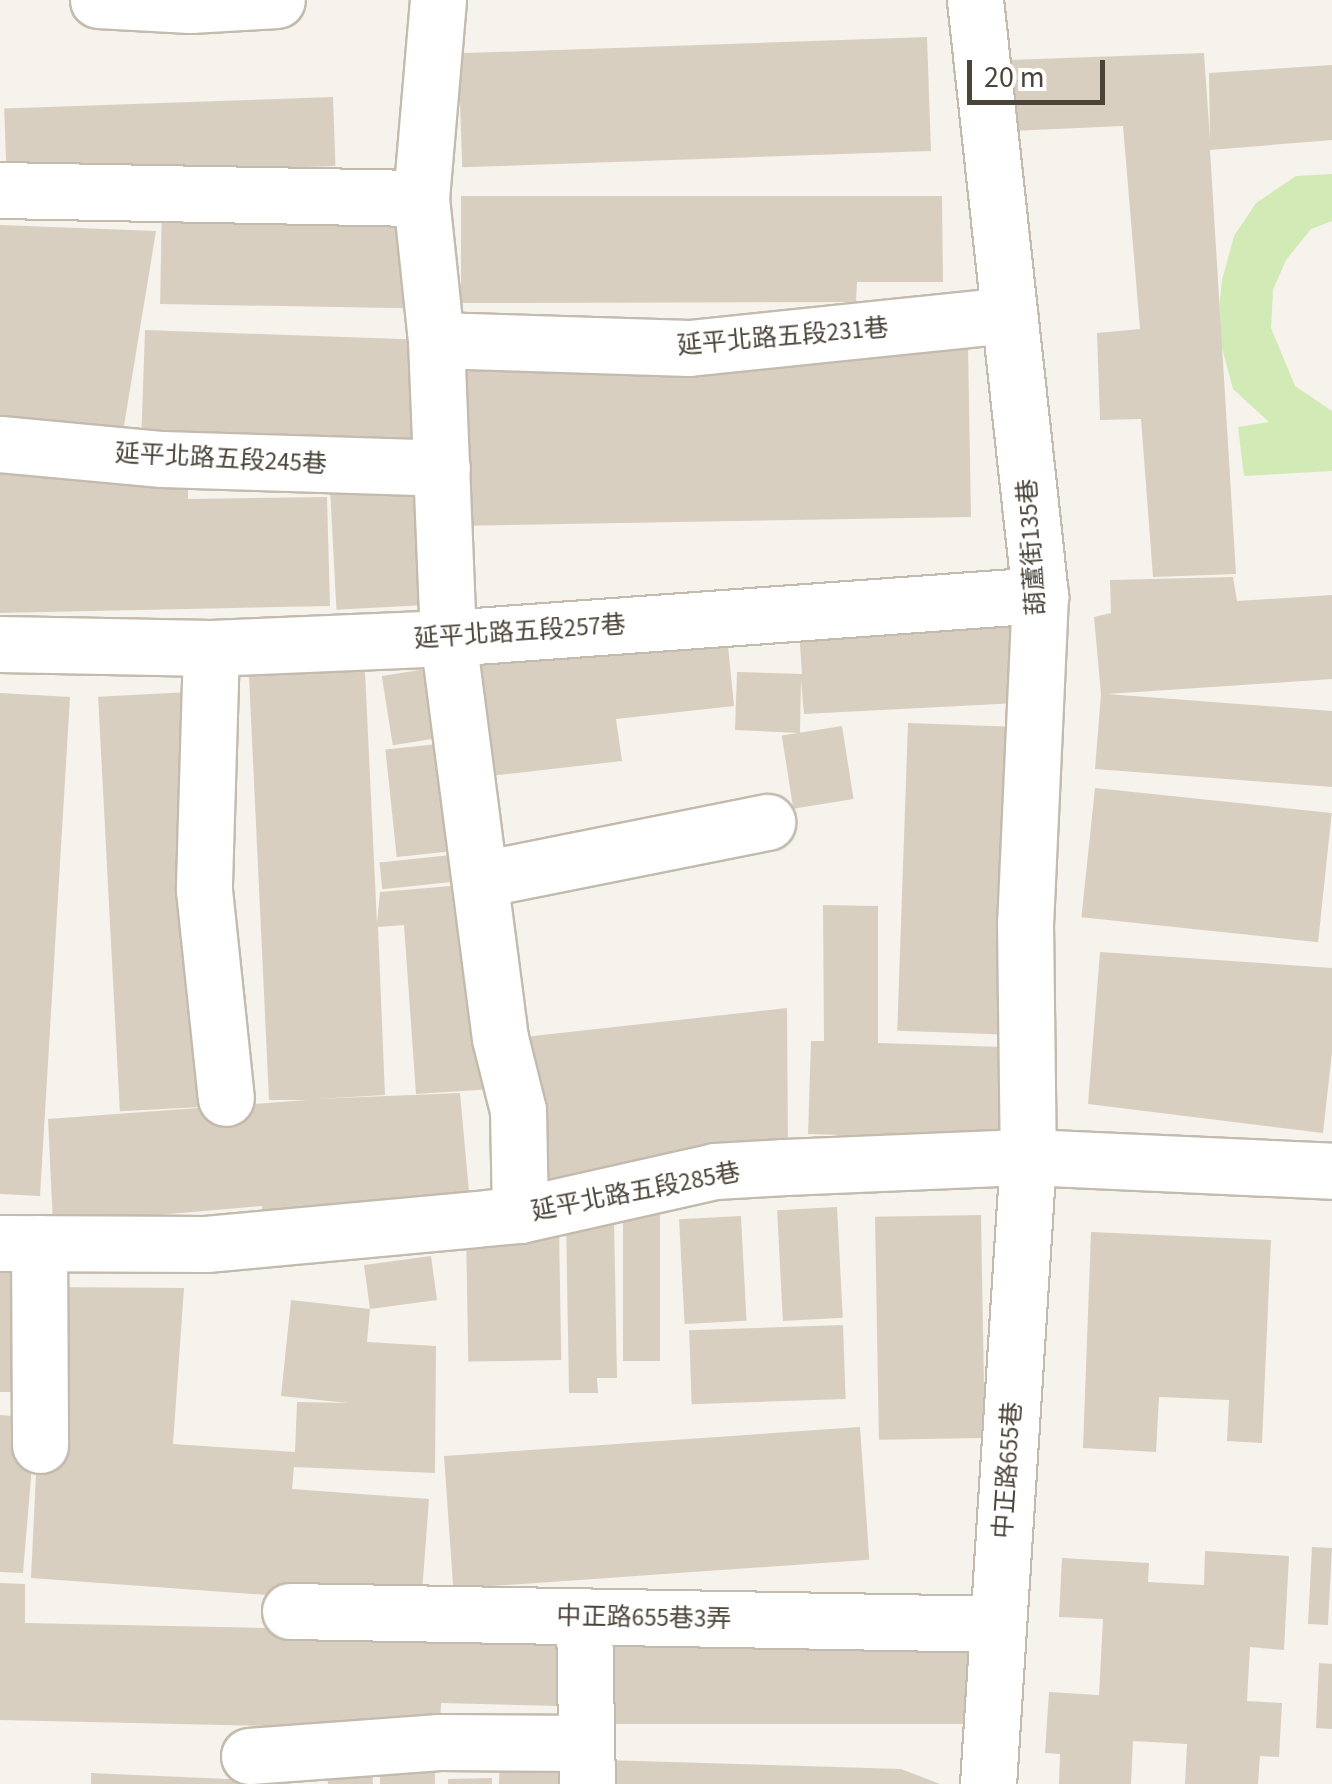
<!DOCTYPE html>
<meta charset="utf-8">
<style>
body{margin:0}
#map{position:relative;width:1332px;height:1784px;overflow:hidden;background:#f6f3ec;font-family:"Source Sans 3","Noto Sans TC",sans-serif}
div>[style]{position:absolute}
.green>*{inset:0;background:#d2eab5}
.building>*{inset:0;background:#d8cfc1;transform-origin:0 0}
.roads{filter:drop-shadow(2px 0 #c2bbae) drop-shadow(-2px 0 #c2bbae) drop-shadow(0 2px #c2bbae) drop-shadow(0 -2px #c2bbae)}
.minor>*{height:55px;margin:-27.5px;padding:0 27.5px;transform-origin:27.5px;border-radius:27.5px;background:#fff}
span{translate:-50% -50%;white-space:nowrap;text-align:center;line-height:1.15;-webkit-text-stroke:8px #fff;paint-order:stroke}
.street-label{font-size:25px;color:#4b4439}
.scale{position:absolute;left:967px;top:60px;width:138px;height:45px;box-sizing:border-box;border:5px solid #4b4439;border-top:0;padding-left:12px;font-size:30px;line-height:35px;white-space:nowrap;color:#4b4439;-webkit-text-stroke:8px #fff;paint-order:stroke}
</style>
<div id="map">
<div class="green">
<div style="clip-path:polygon(1332px 174px,1332px 221px,1311px 229px,1286px 260px,1273px 290px,1271px 328px,1295px 386px,1332px 411px,1332px 471px,1244px 476px,1238px 427px,1269px 422px,1233px 389px,1217px 329px,1222px 280px,1234px 236px,1256px 203px,1296px 176px)"></div>
</div>
<div class="building">
<div style="left:927px;top:37px;width:114px;height:469px;rotate:88deg"></div>
<div style="clip-path:polygon(1204px 53px,1210px 140px,1209px 73px,1332px 65px,1332px 140px,1210px 150px,1236px 574px,1153px 577px,1141px 419px,1100px 420px,1097px 333px,1140px 329px,1123px 126px,1013px 131px,1011px 60px)"></div>
<div style="left:333px;top:97px;width:69px;height:329px;rotate:88deg"></div>
<div style="clip-path:polygon(461px 196px,942px 196px,943px 282px,857px 282px,856px 302px,461px 303px)"></div>
<div style="left:162px;top:197px;width:247px;height:107px;rotate:1deg"></div>
<div style="clip-path:polygon(0 225px,156px 231px,123px 432px,0 431px)"></div>
<div style="left:145px;top:330px;width:277px;height:106px;rotate:2deg"></div>
<div style="left:968px;top:346px;width:171px;height:517px;rotate:89deg"></div>
<div style="clip-path:polygon(188px 471px,188px 499px,327px 497px,330px 606px,0 613px,0 474px)"></div>
<div style="left:423px;top:485px;width:120px;height:93px;rotate:87deg"></div>
<div style="clip-path:polygon(1233px 577px,1237px 601px,1332px 595px,1332px 679px,1107px 694px,1332px 711px,1332px 787px,1095px 769px,1101px 694px,1094px 617px,1111px 613px,1110px 580px)"></div>
<div style="clip-path:polygon(1015px 620px,1020px 703px,804px 714px,801px 680px,800px 733px,735px 730px,737px 672px,802px 674px,799px 631px)"></div>
<div style="clip-path:polygon(727px 636px,734px 706px,616px 719px,622px 761px,481px 777px,463px 663px)"></div>
<div style="left:445px;top:666px;width:70px;height:64px;rotate:81deg"></div>
<div style="clip-path:polygon(365px 671px,377px 924px,380px 892px,474px 884px,494px 1089px,416px 1094px,404px 925px,378px 927px,385px 1095px,315px 1099px,460px 1093px,469px 1192px,263px 1219px,262px 1206px,53px 1224px,48px 1119px,307px 1100px,269px 1100px,249px 676px)"></div>
<div style="left:189px;top:692px;width:415px;height:91px;rotate:87deg"></div>
<div style="clip-path:polygon(0 693px,70px 697px,40px 1196px,0 1194px)"></div>
<div style="left:908px;top:723px;width:105px;height:308px;rotate:2deg"></div>
<div style="left:842px;top:726px;width:74px;height:61px;rotate:81deg"></div>
<div style="left:457px;top:742px;width:108px;height:72px;rotate:84deg"></div>
<div style="left:1095px;top:788px;width:238px;height:130px;rotate:6deg"></div>
<div style="left:470px;top:853px;width:27px;height:91px;rotate:84deg"></div>
<div style="clip-path:polygon(823px 905px,878px 906px,878px 1043px,1004px 1047px,1002px 1140px,808px 1134px,811px 1041px,824px 1041px)"></div>
<div style="clip-path:polygon(1100px 952px,1332px 968px,1332px 1052px,1323px 1133px,1088px 1104px)"></div>
<div style="clip-path:polygon(787px 1008px,788px 1151px,552px 1187px,542px 1154px,524px 1037px)"></div>
<div style="left:837px;top:1207px;width:111px;height:60px;rotate:87deg"></div>
<div style="left:623px;top:1212px;width:37px;height:149px"></div>
<div style="left:981px;top:1215px;width:223px;height:106px;rotate:89deg"></div>
<div style="left:741px;top:1216px;width:105px;height:62px;rotate:87deg"></div>
<div style="clip-path:polygon(614px 1217px,617px 1378px,597px 1378px,598px 1393px,569px 1393px,566px 1218px)"></div>
<div style="left:559px;top:1228px;width:132px;height:93px;rotate:89deg"></div>
<div style="clip-path:polygon(1091px 1232px,1271px 1240px,1262px 1443px,1227px 1441px,1229px 1400px,1159px 1397px,1156px 1452px,1083px 1448px)"></div>
<div style="clip-path:polygon(431px 1256px,437px 1300px,370px 1309px,367px 1342px,436px 1346px,435px 1473px,294px 1467px,292px 1489px,429px 1499px,421px 1606px,31px 1578px,45px 1287px,184px 1288px,173px 1444px,295px 1452px,297px 1402px,348px 1403px,281px 1396px,291px 1300px,370px 1309px,364px 1265px)"></div>
<div style="left:0;top:1269px;width:30px;height:123px"></div>
<div style="left:843px;top:1325px;width:74px;height:154px;rotate:88deg"></div>
<div style="clip-path:polygon(0 1415px,36px 1418px,23px 1573px,0 1572px)"></div>
<div style="left:860px;top:1427px;width:133px;height:417px;rotate:86deg"></div>
<div style="left:1312px;top:1547px;width:20px;height:77px;rotate:3deg"></div>
<div style="clip-path:polygon(1205px 1551px,1289px 1556px,1284px 1650px,1250px 1647px,1247px 1701px,1282px 1703px,1279px 1757px,1260px 1756px,1258px 1784px,1185px 1784px,1187px 1744px,1133px 1741px,1131px 1784px,1059px 1784px,1060px 1754px,1045px 1753px,1049px 1692px,1099px 1695px,1103px 1619px,1059px 1617px,1062px 1558px,1149px 1563px,1148px 1582px,1204px 1585px)"></div>
<div style="clip-path:polygon(0 1583px,25px 1584px,25px 1623px,558px 1634px,557px 1706px,441px 1703px,440px 1730px,0 1720px)"></div>
<div style="left:591px;top:1631px;width:380px;height:93px"></div>
<div style="clip-path:polygon(1319px 1663px,1332px 1664px,1332px 1729px,1316px 1728px)"></div>
<div style="clip-path:polygon(500px 1754px,577px 1758px,574px 1784px,499px 1784px)"></div>
<div style="clip-path:polygon(603px 1760px,901px 1769px,940px 1784px,602px 1784px)"></div>
<div style="left:435px;top:1766px;width:18px;height:55px;rotate:90deg"></div>
<div style="clip-path:polygon(372px 1770px,373px 1784px,328px 1784px,327px 1773px)"></div>
<div style="clip-path:polygon(91px 1773px,273px 1781px,273px 1784px,91px 1784px)"></div>
<div style="clip-path:polygon(492px 1778px,492px 1784px,448px 1784px,448px 1779px)"></div>
</div>
<div class="roads">
<div class="minor">
<div style="left:98px;top:0;width:92px;rotate:3.1deg"></div>
<div style="left:190px;top:5px;width:87px;rotate:-3.3deg"></div>
<div style="left:438px;top:0;width:199px;rotate:94.9deg"></div>
<div style="left:421px;top:198px;width:143px;rotate:84deg"></div>
<div style="left:436px;top:340px;width:298px;rotate:87.7deg"></div>
<div style="left:448px;top:638px;width:403px;rotate:82.6deg"></div>
<div style="left:500px;top:1038px;width:74px;rotate:76deg"></div>
<div style="left:518px;top:1110px;width:105px;rotate:88.9deg"></div>
<div style="left:975px;top:0;width:599px;rotate:83.77deg"></div>
<div style="left:1040px;top:595px;width:328px;rotate:92.6deg"></div>
<div style="left:1025px;top:923px;width:234px;rotate:89.3deg"></div>
<div style="left:1028px;top:1157px;width:628px;rotate:93.65deg"></div>
<div style="left:0;top:190px;width:421px;rotate:1.1deg"></div>
<div style="left:436px;top:340px;width:253px;rotate:1.8deg"></div>
<div style="left:689px;top:348px;width:322px;rotate:-5.9deg"></div>
<div style="left:0;top:444px;width:163px;rotate:5.3deg"></div>
<div style="left:162px;top:459px;width:280px;rotate:1.8deg"></div>
<div style="left:0;top:644px;width:211px;rotate:1.1deg"></div>
<div style="left:211px;top:648px;width:237px;rotate:-2.4deg"></div>
<div style="left:448px;top:638px;width:594px;rotate:-4.15deg"></div>
<div style="left:211px;top:648px;width:242px;rotate:91.7deg"></div>
<div style="left:204px;top:890px;width:209px;rotate:84deg"></div>
<div style="left:482px;top:879px;width:291px;rotate:-11.3deg"></div>
<div style="left:0;top:1243px;width:206px;rotate:0.3deg"></div>
<div style="left:206px;top:1244px;width:315px;rotate:-5.3deg"></div>
<div style="left:520px;top:1215px;width:200px;rotate:-12.7deg"></div>
<div style="left:715px;top:1171px;width:70px;rotate:-3.3deg"></div>
<div style="left:785px;top:1167px;width:243px;rotate:-2.4deg"></div>
<div style="left:1028px;top:1157px;width:304px;rotate:2.6deg"></div>
<div style="left:39px;top:1243px;width:202px;rotate:89.7deg"></div>
<div style="left:290px;top:1611px;width:708px;rotate:1.05deg"></div>
<div style="left:584px;top:1617px;width:167px;rotate:89deg"></div>
<div style="left:249px;top:1756px;width:191px;rotate:-4.2deg"></div>
<div style="left:439px;top:1742px;width:147px;rotate:0.4deg"></div>
</div>
</div>
<div class="street-label">
<span style="left:783px;top:337px;rotate:-5deg">延平北路五段231巷</span>
<span style="left:221px;top:459px;rotate:3deg">延平北路五段245巷</span>
<span style="left:1032px;top:547px;rotate:-94deg">葫蘆街135巷</span>
<span style="left:520px;top:632px;rotate:-4deg">延平北路五段257巷</span>
<span style="left:636px;top:1192px;rotate:-11deg">延平北路五段285巷</span>
<span style="left:1008px;top:1470px;rotate:-86deg">中正路655巷</span>
<span style="left:644px;top:1618px;rotate:1deg">中正路655巷3弄</span>
</div>
<div class="scale">20 m</div>
</div>
